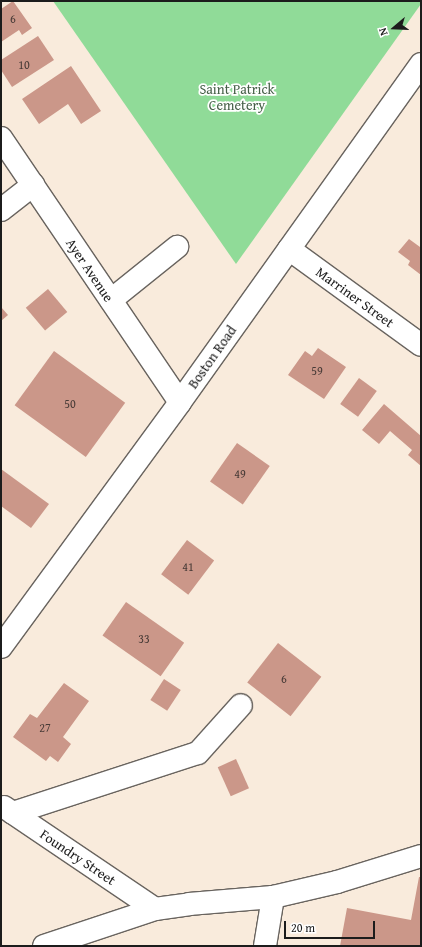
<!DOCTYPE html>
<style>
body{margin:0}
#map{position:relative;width:422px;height:947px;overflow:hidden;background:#f9ebdc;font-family:"Gentium Book Plus",serif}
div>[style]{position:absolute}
.green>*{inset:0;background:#90db98}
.building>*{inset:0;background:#cb9789;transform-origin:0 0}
.roads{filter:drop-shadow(1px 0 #69645f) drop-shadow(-1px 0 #69645f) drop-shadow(0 1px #69645f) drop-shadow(0 -1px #69645f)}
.minor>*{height:22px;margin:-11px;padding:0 11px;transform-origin:11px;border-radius:11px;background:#fff}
.major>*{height:22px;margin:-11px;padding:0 11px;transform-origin:11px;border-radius:11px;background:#fff}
span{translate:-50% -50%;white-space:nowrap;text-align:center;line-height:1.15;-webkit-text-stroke:3.5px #fff;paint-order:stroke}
.number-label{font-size:12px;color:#483b37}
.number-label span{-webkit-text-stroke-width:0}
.park-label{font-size:14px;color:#455f47}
.street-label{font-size:14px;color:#1c1c1c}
.frame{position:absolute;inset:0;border:2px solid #1c1c1c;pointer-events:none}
.north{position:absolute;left:374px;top:8px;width:40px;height:40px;-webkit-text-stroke:3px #fff;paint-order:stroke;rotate:251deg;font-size:11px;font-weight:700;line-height:16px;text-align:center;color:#1c1c1c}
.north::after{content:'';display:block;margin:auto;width:14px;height:18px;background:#1c1c1c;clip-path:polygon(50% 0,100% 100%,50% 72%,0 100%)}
.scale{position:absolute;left:284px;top:921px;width:91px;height:18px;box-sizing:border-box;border:2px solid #1c1c1c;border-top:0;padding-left:5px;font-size:12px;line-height:14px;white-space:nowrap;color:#1c1c1c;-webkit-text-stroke:3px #fff;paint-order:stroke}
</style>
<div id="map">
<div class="green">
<div style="clip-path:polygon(53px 1px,421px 1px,421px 4px,236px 264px)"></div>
</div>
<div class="building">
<div style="clip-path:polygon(13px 1px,32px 28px,22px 35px,19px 30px,1px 42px,1px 9px)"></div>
<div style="clip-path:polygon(38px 36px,54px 60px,12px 87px,1px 70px,1px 60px)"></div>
<div style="clip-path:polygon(71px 66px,101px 111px,81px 124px,68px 104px,39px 124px,22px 99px)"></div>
<div style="clip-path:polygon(409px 239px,420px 247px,421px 246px,421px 275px,408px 265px,410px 261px,398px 252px)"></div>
<div style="left:48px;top:289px;width:30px;height:29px;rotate:50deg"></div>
<div style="clip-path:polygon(1px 307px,8px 315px,1px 321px)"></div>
<div style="clip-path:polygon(318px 348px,346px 367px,324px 399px,288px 375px,305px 351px,312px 356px)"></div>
<div style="left:54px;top:351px;width:88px;height:67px;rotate:36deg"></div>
<div style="left:359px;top:378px;width:22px;height:32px;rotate:36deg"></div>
<div style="clip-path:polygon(384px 404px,421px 436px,421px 466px,408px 455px,412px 450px,390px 431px,379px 444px,362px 430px)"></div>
<div style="left:237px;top:443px;width:40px;height:47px;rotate:35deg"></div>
<div style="clip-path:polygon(1px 469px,49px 504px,31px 528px,1px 506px)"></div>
<div style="left:187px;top:540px;width:34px;height:43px;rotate:37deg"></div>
<div style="left:126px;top:602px;width:71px;height:41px;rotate:35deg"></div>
<div style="left:278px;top:643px;width:55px;height:50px;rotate:38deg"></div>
<div style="left:164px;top:679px;width:20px;height:25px;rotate:33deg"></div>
<div style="clip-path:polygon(64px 683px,89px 701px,63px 737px,71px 744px,58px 762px,50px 756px,46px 761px,13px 737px,30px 714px,37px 718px)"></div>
<div style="left:236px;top:759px;width:32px;height:20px;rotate:66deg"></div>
<div style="clip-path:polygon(419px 877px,421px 877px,421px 946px,340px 946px,347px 908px,411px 920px)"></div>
</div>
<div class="roads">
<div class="minor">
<div style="left:1px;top:138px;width:319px;rotate:55.9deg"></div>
<div style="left:1px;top:210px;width:41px;rotate:-38deg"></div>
<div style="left:289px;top:249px;width:163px;rotate:36deg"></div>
<div style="left:111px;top:300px;width:85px;rotate:-38.8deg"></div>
<div style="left:4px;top:807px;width:182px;rotate:34deg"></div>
<div style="left:13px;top:813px;width:194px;rotate:-18deg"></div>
<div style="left:198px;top:753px;width:64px;rotate:-48.1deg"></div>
<div style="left:44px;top:946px;width:117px;rotate:-18.4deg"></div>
<div style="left:155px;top:909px;width:34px;rotate:-8deg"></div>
<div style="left:189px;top:904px;width:84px;rotate:-4.8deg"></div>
<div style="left:273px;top:897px;width:66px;rotate:-13.2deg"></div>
<div style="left:337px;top:882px;width:88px;rotate:-17.2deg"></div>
<div style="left:265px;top:946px;width:50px;rotate:-80.7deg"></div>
</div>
<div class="major">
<div style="left:1px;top:647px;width:303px;rotate:-53.8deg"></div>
<div style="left:180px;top:402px;width:415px;rotate:-54.5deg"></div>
</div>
</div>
<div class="number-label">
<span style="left:13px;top:19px">6</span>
<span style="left:24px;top:65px">10</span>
<span style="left:317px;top:371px">59</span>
<span style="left:70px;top:404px">50</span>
<span style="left:240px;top:474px">49</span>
<span style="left:188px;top:567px">41</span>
<span style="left:144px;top:639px">33</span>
<span style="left:284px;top:679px">6</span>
<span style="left:45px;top:728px">27</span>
</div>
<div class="park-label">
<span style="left:237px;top:97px">Saint Patrick<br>Cemetery</span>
</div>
<div class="street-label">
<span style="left:90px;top:270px;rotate:56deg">Ayer Avenue</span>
<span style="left:355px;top:297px;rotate:36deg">Marriner Street</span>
<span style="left:212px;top:357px;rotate:-55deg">Boston Road</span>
<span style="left:78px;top:857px;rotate:34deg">Foundry Street</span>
</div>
<div class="frame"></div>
<div class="north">N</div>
<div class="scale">20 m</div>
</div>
